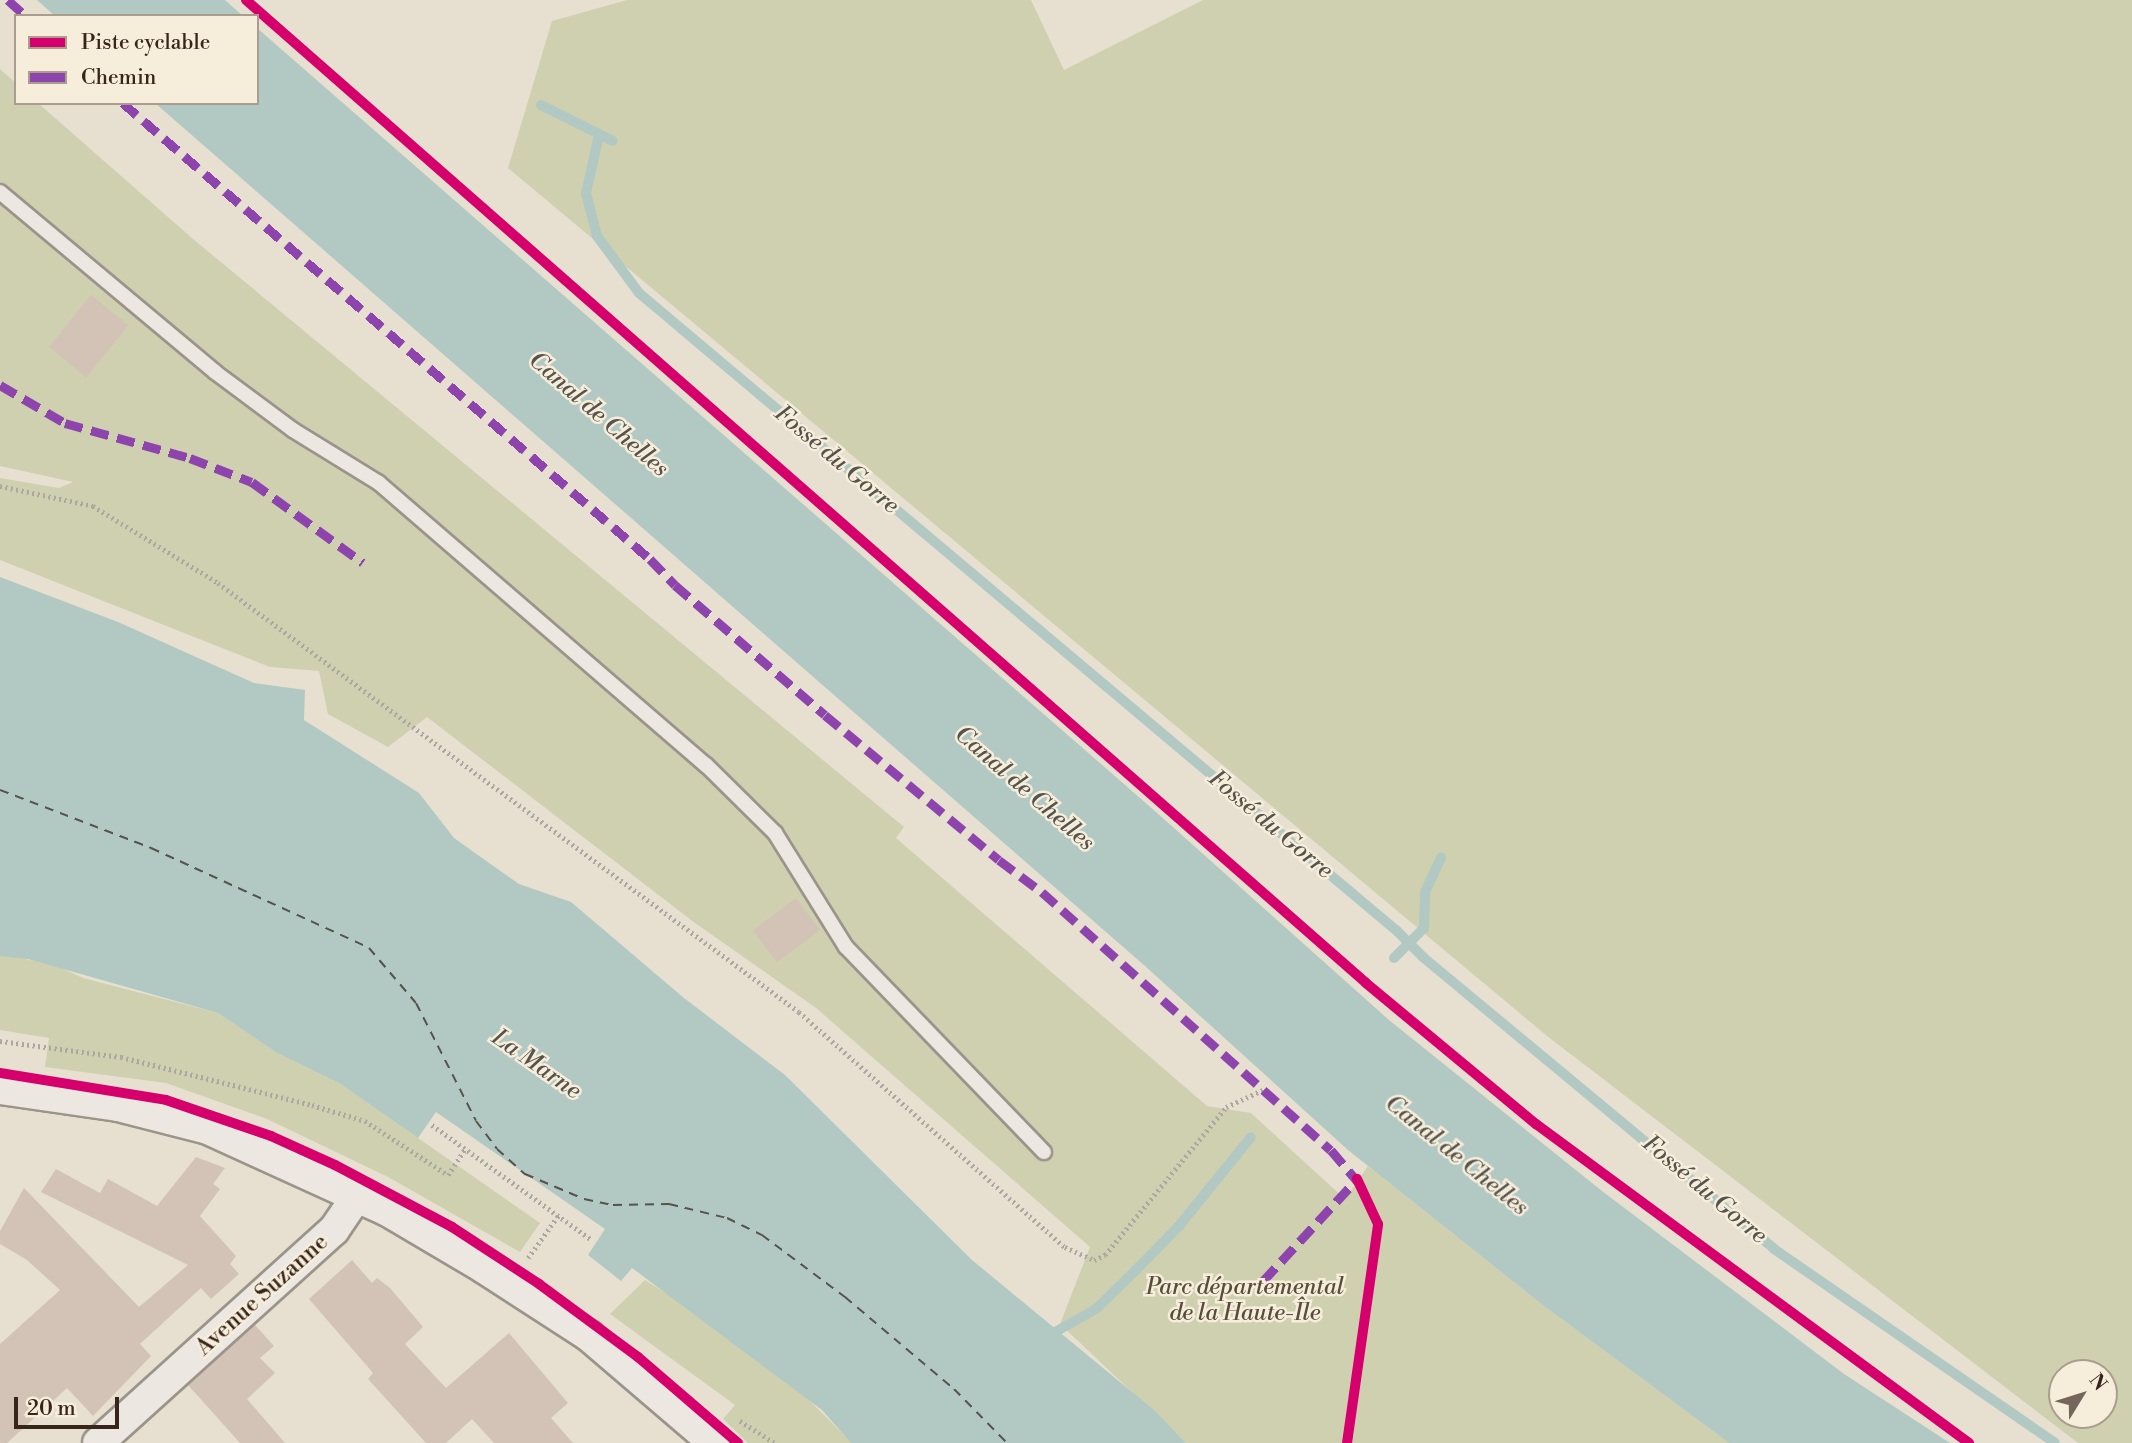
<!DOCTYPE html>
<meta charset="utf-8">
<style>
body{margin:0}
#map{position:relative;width:2132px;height:1443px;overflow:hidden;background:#e7e0d1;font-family:"Libre Bodoni",serif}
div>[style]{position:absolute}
.green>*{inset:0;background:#cfd0af}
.water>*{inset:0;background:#b2c8c2}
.stream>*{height:10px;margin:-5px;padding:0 5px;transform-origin:5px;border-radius:5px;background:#b2c8c2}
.ferry>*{height:2px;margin-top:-1px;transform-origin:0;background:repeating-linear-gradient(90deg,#55534c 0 9px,transparent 0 16px)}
.building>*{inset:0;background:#d2c3b6;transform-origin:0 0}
.path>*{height:4.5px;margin-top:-2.25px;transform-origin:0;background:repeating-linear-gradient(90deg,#aca7a1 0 2px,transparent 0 5.5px)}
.roads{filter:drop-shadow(2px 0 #9b948b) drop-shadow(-2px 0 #9b948b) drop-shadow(0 2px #9b948b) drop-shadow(0 -2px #9b948b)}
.lane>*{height:14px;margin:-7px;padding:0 7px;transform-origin:7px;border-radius:7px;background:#ece8e1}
.street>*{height:30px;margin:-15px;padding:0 15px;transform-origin:15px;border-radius:15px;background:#ece8e1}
.quiet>*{height:9px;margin-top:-4.5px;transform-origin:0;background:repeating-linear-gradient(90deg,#8e44ad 0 18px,transparent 0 27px)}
.cycleway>*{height:10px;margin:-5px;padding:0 5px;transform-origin:5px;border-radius:5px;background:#d6006c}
span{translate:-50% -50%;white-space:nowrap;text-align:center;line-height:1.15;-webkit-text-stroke:5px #f6eddb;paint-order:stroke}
.park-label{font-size:23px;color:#584c3a;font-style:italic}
.street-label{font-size:23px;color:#37251c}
.water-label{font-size:24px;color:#55534c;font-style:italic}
.legend{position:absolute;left:14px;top:14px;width:245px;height:91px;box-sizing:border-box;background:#f6eddb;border:2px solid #aa9d8f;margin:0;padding:9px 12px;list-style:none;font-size:21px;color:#37251c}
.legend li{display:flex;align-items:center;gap:14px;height:35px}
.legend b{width:35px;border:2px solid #aa9d8f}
.north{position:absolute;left:2048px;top:1359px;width:70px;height:70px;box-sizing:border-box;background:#f6eddb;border:2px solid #aa9d8f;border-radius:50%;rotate:52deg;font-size:19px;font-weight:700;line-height:28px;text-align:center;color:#37251c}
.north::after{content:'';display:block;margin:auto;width:24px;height:32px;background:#75665b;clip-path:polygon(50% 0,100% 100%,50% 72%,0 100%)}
.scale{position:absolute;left:14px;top:1397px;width:105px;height:32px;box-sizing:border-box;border:4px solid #37251c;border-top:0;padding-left:9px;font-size:21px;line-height:24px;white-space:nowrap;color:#37251c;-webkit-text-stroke:5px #f6eddb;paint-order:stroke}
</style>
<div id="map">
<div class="green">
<div style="clip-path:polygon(evenodd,627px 0,1031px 0,1064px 70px,1203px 0,2132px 0,2132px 1443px,2078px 1443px,1547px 1036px,508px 168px,552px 21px,627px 0,2062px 1373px,2104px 1373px,2104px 1415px,2062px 1415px,2062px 1373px)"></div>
<div style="clip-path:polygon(0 69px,16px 83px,16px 103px,38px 103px,193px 239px,904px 827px,896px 838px,1207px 1106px,1251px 1113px,1345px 1199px,1368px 1166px,1540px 1303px,1729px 1443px,1186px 1443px,1060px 1324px,1090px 1247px,816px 1008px,695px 923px,427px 717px,388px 747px,328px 714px,319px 671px,270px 667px,0 560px,0 478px,59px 488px,73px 482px,0 466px)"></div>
<div style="clip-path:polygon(0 950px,18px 951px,28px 960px,46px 961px,83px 978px,218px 1013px,277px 1053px,339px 1083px,540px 1223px,520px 1252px,388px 1177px,267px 1119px,166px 1083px,45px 1067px,49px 1038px,0 1030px)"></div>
<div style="clip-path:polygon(645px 1280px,732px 1335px,802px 1393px,852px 1443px,748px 1443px,723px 1419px,735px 1405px,610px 1314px)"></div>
</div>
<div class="water">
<div style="clip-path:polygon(37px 0,225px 0,243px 16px,55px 16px)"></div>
<div style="clip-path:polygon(257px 28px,1156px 812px,1389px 1020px,1602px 1191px,1844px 1374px,1950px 1443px,1729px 1443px,1540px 1303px,1348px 1150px,1145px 966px,155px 103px,257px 103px)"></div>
<div style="clip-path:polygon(0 577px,118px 622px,254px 683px,305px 690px,304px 720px,419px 793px,454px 838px,519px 884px,571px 902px,684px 998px,785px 1075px,972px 1260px,1154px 1410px,1186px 1443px,851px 1443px,822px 1410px,632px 1268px,621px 1281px,588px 1255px,605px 1229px,436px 1112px,418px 1138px,339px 1083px,277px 1053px,218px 1013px,28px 959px,0 956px)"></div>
</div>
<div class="stream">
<div style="left:541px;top:105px;width:80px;rotate:26.6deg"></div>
<div style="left:599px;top:135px;width:59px;rotate:102.6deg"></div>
<div style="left:586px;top:193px;width:44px;rotate:75.7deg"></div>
<div style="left:597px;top:236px;width:71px;rotate:53.6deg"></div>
<div style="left:639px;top:293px;width:991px;rotate:40.09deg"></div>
<div style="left:1397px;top:931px;width:38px;rotate:45deg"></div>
<div style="left:1424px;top:958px;width:455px;rotate:39.7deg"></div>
<div style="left:1774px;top:1249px;width:341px;rotate:34.6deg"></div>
<div style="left:1394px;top:958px;width:42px;rotate:-45deg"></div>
<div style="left:1424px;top:928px;width:36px;rotate:-88deg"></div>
<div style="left:1425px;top:892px;width:38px;rotate:-65deg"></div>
<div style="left:1048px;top:1336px;width:55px;rotate:-29.4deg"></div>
<div style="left:1096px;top:1309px;width:57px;rotate:-44.3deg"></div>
<div style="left:1137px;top:1269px;width:60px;rotate:-45.7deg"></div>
<div style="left:1179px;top:1226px;width:114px;rotate:-51deg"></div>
</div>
<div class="ferry">
<div style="left:0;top:790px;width:162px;rotate:21deg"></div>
<div style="left:151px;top:848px;width:240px;rotate:24.6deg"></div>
<div style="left:369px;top:948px;width:72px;rotate:49.5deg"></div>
<div style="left:416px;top:1003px;width:132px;rotate:63deg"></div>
<div style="left:476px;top:1121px;width:35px;rotate:53deg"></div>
<div style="left:497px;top:1149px;width:38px;rotate:42deg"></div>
<div style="left:525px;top:1174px;width:64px;rotate:23deg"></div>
<div style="left:584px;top:1199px;width:30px;rotate:12deg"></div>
<div style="left:613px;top:1205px;width:56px;rotate:-1deg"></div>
<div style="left:669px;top:1204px;width:60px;rotate:13.6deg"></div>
<div style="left:727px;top:1218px;width:39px;rotate:26deg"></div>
<div style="left:762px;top:1235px;width:104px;rotate:36.8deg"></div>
<div style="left:845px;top:1297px;width:143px;rotate:40.2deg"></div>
<div style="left:954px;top:1389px;width:76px;rotate:45.5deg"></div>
</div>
<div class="building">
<div style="left:91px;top:295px;width:48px;height:67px;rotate:39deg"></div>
<div style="left:796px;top:898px;width:40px;height:54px;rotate:53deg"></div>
<div style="clip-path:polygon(196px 1157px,225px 1168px,213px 1184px,220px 1189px,200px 1216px,236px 1256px,230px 1264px,239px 1274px,211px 1299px,201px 1288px,140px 1344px,151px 1356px,93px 1416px,67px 1388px,7px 1443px,0 1443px,0 1344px,60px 1290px,27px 1260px,0 1244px,0 1231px,24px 1188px,139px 1307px,188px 1265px,41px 1192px,56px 1169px,100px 1193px,108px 1179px,157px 1206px)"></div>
<div style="clip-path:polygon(352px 1260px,372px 1283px,377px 1278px,390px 1288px,423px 1327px,405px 1344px,446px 1388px,509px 1333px,568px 1403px,551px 1418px,573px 1443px,494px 1443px,472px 1419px,446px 1443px,426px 1443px,368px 1379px,373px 1373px,309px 1299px)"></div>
<div style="clip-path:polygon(255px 1325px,274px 1346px,260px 1358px,275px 1373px,247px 1399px,285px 1443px,240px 1443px,188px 1385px)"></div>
</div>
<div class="path">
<div style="left:0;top:486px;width:95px;rotate:12.1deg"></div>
<div style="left:93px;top:506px;width:147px;rotate:31.6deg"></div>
<div style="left:218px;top:583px;width:722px;rotate:36.44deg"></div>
<div style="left:799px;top:1012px;width:355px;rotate:41.5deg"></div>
<div style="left:1065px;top:1247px;width:32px;rotate:24deg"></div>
<div style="left:1094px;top:1260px;width:12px;rotate:-24deg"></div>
<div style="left:1105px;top:1255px;width:191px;rotate:-50.7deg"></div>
<div style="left:1226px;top:1107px;width:41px;rotate:-24.7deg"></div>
<div style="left:0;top:1041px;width:122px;rotate:7.5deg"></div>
<div style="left:121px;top:1057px;width:197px;rotate:14.1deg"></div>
<div style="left:312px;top:1105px;width:55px;rotate:16.8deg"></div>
<div style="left:365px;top:1121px;width:99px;rotate:33deg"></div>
<div style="left:448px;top:1175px;width:31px;rotate:-57deg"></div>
<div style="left:432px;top:1125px;width:197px;rotate:35.7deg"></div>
<div style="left:528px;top:1258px;width:52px;rotate:-54.5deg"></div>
<div style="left:740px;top:1421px;width:41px;rotate:32.2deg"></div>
</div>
<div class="roads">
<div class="lane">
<div style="left:0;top:192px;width:280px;rotate:39.9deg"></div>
<div style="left:215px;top:372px;width:97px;rotate:36.6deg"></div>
<div style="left:293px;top:430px;width:101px;rotate:31.6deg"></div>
<div style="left:379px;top:483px;width:432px;rotate:40.8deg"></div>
<div style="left:706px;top:765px;width:97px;rotate:44.6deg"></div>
<div style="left:775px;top:833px;width:134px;rotate:58.1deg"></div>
<div style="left:846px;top:947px;width:285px;rotate:46deg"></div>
</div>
<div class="street">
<div style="left:0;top:1089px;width:119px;rotate:8.2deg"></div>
<div style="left:118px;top:1106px;width:93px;rotate:14.3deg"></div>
<div style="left:208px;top:1129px;width:196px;rotate:24.5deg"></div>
<div style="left:386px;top:1210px;width:114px;rotate:30.6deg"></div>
<div style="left:484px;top:1268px;width:125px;rotate:32.9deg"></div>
<div style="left:589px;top:1336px;width:165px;rotate:40.6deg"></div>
<div style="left:98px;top:1443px;width:318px;rotate:-42.1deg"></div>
<div style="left:334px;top:1230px;width:41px;rotate:-55.9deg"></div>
</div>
</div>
<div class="quiet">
<div style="left:8px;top:0;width:24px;rotate:42deg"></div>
<div style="left:123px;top:103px;width:697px;rotate:40.87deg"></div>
<div style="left:650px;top:559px;width:36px;rotate:46deg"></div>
<div style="left:675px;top:585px;width:198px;rotate:40.9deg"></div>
<div style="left:825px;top:715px;width:226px;rotate:39.8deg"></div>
<div style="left:999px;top:860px;width:54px;rotate:36.7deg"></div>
<div style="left:1042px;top:892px;width:387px;rotate:41.8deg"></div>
<div style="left:1331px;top:1150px;width:43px;rotate:49.7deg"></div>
<div style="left:0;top:385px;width:75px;rotate:30.3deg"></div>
<div style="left:65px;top:423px;width:130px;rotate:15.6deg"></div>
<div style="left:190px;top:458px;width:66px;rotate:21.2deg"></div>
<div style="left:252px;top:482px;width:137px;rotate:36.1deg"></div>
<div style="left:1263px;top:1281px;width:139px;rotate:-47.3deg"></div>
</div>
<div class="cycleway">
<div style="left:246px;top:0;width:1490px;rotate:41.27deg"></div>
<div style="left:1366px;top:983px;width:221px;rotate:39.7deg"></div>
<div style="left:1536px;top:1124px;width:538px;rotate:36.38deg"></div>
<div style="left:0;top:1073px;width:168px;rotate:9.2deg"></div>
<div style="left:166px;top:1100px;width:111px;rotate:18.9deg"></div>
<div style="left:271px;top:1136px;width:70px;rotate:24.4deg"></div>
<div style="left:335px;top:1165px;width:132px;rotate:27.9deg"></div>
<div style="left:452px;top:1227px;width:104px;rotate:33.2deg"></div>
<div style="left:539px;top:1284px;width:123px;rotate:36.4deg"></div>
<div style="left:638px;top:1357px;width:132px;rotate:40.7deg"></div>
<div style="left:1347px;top:1443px;width:221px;rotate:-81.9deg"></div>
<div style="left:1378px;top:1224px;width:50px;rotate:-115deg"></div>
</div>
<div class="park-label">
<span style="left:1245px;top:1300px">Parc départemental<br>de la Haute-Île</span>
</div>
<div class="street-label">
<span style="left:262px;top:1295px;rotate:-42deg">Avenue Suzanne</span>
</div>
<div class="water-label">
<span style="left:598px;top:415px;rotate:41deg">Canal de Chelles</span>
<span style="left:836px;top:460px;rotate:40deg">Fossé du Gorre</span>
<span style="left:1024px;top:789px;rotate:41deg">Canal de Chelles</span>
<span style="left:1270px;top:825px;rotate:40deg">Fossé du Gorre</span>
<span style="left:536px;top:1065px;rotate:35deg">La Marne</span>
<span style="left:1456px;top:1156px;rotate:39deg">Canal de Chelles</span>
<span style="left:1704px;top:1190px;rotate:40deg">Fossé du Gorre</span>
</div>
<ul class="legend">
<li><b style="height:9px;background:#d6006c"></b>Piste cyclable</li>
<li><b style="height:9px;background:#8e44ad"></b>Chemin</li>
</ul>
<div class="north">N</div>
<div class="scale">20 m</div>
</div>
